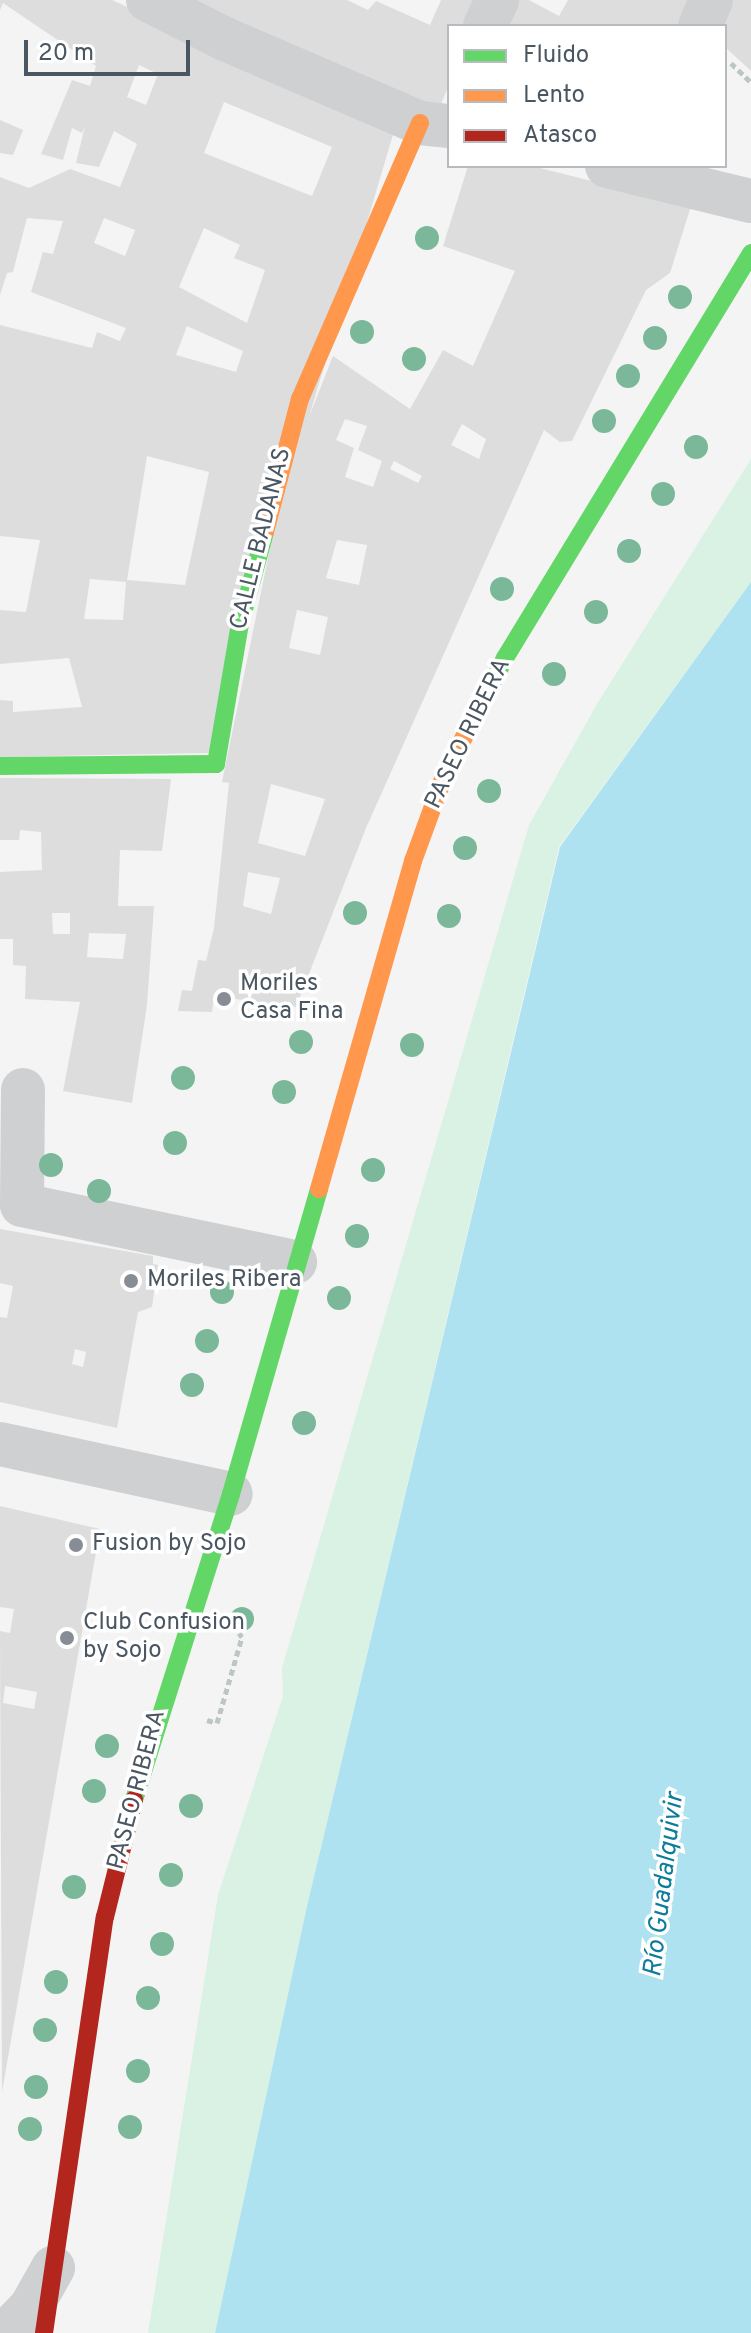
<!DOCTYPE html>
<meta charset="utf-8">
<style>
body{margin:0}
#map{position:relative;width:751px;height:2333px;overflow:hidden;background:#f4f4f4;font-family:Overpass,sans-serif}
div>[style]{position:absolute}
.green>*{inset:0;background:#d9f2e3}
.water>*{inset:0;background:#aee2f0}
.building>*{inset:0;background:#ddddde}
.path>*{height:5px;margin-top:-2.5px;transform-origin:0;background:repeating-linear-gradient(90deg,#bcc7c4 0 6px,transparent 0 10px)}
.street>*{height:44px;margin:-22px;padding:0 22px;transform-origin:22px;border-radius:22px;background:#ced0d2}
.fast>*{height:18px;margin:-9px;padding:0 9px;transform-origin:9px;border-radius:9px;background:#63d668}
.slow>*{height:18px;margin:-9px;padding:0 9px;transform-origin:9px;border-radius:9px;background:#ff974d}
.jam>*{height:18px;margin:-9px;padding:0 9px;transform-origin:9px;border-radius:9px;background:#b3261e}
.trees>*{width:24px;height:24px;margin:-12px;border-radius:50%;background:#7ab899}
.dots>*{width:22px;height:22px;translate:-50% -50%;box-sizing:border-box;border:4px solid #fff;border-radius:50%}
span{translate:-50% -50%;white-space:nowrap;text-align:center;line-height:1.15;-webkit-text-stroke:7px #fff;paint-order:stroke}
.street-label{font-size:24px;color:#4a5661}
.poi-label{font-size:24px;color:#4a5661}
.left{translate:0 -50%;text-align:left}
.water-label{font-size:26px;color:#0c7c9b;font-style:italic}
.legend{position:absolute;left:447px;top:24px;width:280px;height:144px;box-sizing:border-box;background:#fff;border:2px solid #b7bbc0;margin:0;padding:10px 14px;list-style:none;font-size:24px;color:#4a5661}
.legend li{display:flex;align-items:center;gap:16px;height:40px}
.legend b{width:40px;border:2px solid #b7bbc0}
.scale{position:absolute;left:24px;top:40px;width:166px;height:36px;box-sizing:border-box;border:4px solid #4a5661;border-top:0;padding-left:10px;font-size:24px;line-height:28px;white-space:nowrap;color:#4a5661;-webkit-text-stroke:6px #fff;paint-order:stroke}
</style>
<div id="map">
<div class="green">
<div style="clip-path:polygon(751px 459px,751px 582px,559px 847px,307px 1906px,215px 2333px,148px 2333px,218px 1895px,283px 1696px,282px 1668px,529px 825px,597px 704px)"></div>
</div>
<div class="water">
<div style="clip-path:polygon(751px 582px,751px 2333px,215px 2333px,307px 1906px,560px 847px)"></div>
</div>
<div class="building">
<div style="clip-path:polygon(evenodd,0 0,112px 0,395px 128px,209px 753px,0 757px,0 700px,13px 701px,13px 712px,82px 707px,69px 658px,0 664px,0 610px,26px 612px,40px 540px,0 536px,0 325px,92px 348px,97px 332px,120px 341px,126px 328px,31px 292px,43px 252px,53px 254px,63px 221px,27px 218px,13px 272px,7px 273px,0 295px,0 177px,29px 188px,70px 169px,120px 187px,137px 144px,114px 131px,99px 167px,76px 163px,85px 126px,82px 133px,72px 128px,63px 160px,41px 154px,72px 80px,90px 86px,96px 66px,3px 3px,0 10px,0 0,139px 65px,158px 74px,146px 105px,127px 97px,139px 65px,0 0,224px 102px,332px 147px,312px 196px,204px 153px,224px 102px,0 0,104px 218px,135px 230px,125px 256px,94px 243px,104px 218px,0 0,204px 228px,240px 245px,234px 258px,265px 270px,247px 323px,179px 287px,204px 228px,0 0,187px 326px,243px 351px,236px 372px,176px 355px,187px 326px,0 0,147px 456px,209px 472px,185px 585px,127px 580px,147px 456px,0 0,90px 579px,126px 582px,123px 620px,84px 619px,90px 579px)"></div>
<div style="clip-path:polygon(174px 0,347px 0,368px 10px,376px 1px,430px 25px,441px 0,486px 0,474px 26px,449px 26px,449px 85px,437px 113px)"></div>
<div style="clip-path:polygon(505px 0,529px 0,559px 16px,568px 0,705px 0,693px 26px,506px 26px)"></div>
<div style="clip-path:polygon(725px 0,751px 0,751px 71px,725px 47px,725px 26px,707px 26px)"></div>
<div style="clip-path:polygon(0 120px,23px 130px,13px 155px,0 153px)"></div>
<div style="clip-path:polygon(evenodd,468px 166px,532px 166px,691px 206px,670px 273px,646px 290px,572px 441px,560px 442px,544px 430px,366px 828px,296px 1007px,214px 996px,212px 1012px,178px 1011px,182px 990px,192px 991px,198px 960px,206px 961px,214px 928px,229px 783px,222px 782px,284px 480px,333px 356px,410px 409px,443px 350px,473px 366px,515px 271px,443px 246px,468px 166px,345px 419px,367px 426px,358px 450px,382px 461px,373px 487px,345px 477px,354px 448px,336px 440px,345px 419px,468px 166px,462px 424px,486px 439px,479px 459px,451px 445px,462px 424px,468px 166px,394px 461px,422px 476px,418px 483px,390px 469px,394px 461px,468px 166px,337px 540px,367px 545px,359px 585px,326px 578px,337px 540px,468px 166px,297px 610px,328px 617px,320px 655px,289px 648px,297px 610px,468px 166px,271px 784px,325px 799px,305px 856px,258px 843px,271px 784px,468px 166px,248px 872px,280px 878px,271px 914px,243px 906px,248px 872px)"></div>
<div style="clip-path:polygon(evenodd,0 778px,171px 779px,162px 851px,120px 850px,118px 906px,154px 906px,147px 1005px,132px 1103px,63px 1091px,80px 1002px,25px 999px,26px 966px,13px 965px,13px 939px,0 939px,0 872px,42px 870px,41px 832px,20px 830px,19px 840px,0 840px,0 778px,52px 913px,70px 913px,70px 934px,53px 934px,52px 913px,0 778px,89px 933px,126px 934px,123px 959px,87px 957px,89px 933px)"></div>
<div style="clip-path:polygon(evenodd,0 1229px,153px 1256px,153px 1264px,158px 1265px,152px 1307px,138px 1312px,117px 1428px,0 1402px,0 1317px,7px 1318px,13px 1286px,0 1283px,0 1229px,75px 1349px,86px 1352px,83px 1367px,72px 1364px,75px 1349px)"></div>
<div style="clip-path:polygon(evenodd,0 1506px,100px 1529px,2px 2092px,0 1631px,10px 1633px,14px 1609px,0 1607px,0 1506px,5px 1686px,37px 1692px,34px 1709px,3px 1703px,5px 1686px)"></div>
</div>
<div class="path">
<div style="left:731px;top:63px;width:28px;rotate:44deg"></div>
<div style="left:207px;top:1720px;width:10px;rotate:17deg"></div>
<div style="left:217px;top:1723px;width:90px;rotate:-73.8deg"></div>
<div style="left:242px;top:1637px;width:5px;rotate:-127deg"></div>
</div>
<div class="street">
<div style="left:148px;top:0;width:86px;rotate:26.9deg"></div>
<div style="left:225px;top:39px;width:212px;rotate:23.3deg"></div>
<div style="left:420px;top:123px;width:29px;rotate:6deg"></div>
<div style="left:485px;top:26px;width:29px;rotate:-65deg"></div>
<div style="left:700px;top:26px;width:28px;rotate:-67deg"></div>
<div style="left:607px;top:166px;width:148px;rotate:13.7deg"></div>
<div style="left:23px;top:1090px;width:115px;rotate:90.5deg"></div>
<div style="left:22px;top:1205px;width:279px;rotate:11.8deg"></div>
<div style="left:0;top:1444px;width:236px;rotate:12.2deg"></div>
<div style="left:6px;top:2333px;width:36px;rotate:-46deg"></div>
<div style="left:31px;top:2307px;width:45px;rotate:-60.6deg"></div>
</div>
<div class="fast">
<div style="left:470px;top:725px;width:76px;rotate:-62.4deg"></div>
<div style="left:505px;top:658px;width:474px;rotate:-58.7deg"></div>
<div style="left:0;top:766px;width:216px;rotate:-0.5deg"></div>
<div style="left:216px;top:764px;width:142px;rotate:-80.3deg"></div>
<div style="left:240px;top:624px;width:95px;rotate:-74.8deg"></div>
<div style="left:134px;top:1800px;width:321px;rotate:-72.4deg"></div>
<div style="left:231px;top:1494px;width:317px;rotate:-73.9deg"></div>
</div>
<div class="slow">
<div style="left:265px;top:532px;width:138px;rotate:-75.3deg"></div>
<div style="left:300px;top:399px;width:301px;rotate:-66.5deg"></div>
<div style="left:319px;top:1189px;width:341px;rotate:-74deg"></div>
<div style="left:413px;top:861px;width:87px;rotate:-69.9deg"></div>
<div style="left:443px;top:779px;width:60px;rotate:-63.4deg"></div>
</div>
<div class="jam">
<div style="left:44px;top:2333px;width:420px;rotate:-81.7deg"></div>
<div style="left:105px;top:1917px;width:121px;rotate:-76.1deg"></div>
</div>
<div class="trees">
<div style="left:427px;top:238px"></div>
<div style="left:680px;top:297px"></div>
<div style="left:362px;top:332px"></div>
<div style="left:655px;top:338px"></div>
<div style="left:414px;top:359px"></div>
<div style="left:628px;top:376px"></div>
<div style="left:604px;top:421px"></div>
<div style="left:696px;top:447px"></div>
<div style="left:663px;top:494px"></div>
<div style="left:629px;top:551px"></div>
<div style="left:502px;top:589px"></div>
<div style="left:596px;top:612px"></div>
<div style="left:554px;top:674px"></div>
<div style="left:489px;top:791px"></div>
<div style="left:465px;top:848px"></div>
<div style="left:355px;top:913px"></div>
<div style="left:449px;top:916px"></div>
<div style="left:301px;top:1042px"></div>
<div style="left:412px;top:1045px"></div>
<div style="left:183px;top:1078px"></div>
<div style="left:284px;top:1092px"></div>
<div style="left:175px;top:1143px"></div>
<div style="left:51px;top:1165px"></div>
<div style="left:373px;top:1170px"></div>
<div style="left:99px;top:1191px"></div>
<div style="left:357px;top:1236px"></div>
<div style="left:222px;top:1292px"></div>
<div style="left:339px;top:1298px"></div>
<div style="left:207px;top:1341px"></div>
<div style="left:192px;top:1385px"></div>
<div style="left:304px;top:1423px"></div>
<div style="left:242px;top:1619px"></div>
<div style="left:107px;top:1746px"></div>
<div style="left:94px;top:1791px"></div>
<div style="left:191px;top:1806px"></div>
<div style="left:171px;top:1875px"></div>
<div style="left:74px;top:1887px"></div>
<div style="left:162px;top:1944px"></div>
<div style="left:56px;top:1982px"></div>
<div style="left:148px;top:1998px"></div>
<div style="left:45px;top:2030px"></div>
<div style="left:138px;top:2071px"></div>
<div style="left:36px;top:2087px"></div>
<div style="left:130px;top:2127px"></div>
<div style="left:30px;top:2129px"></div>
</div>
<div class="dots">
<div style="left:224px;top:999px;background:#868d94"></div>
<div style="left:131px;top:1281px;background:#868d94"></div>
<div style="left:76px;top:1545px;background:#868d94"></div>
<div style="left:67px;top:1638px;background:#868d94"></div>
</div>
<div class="street-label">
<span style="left:262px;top:539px;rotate:-76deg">CALLE BADANAS</span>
<span style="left:469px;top:734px;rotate:-64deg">PASEO RIBERA</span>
<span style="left:138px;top:1790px;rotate:-75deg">PASEO RIBERA</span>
</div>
<div class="poi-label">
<span class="left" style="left:240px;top:999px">Moriles<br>Casa Fina</span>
<span class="left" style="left:147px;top:1281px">Moriles Ribera</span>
<span class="left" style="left:92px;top:1545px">Fusion by Sojo</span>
<span class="left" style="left:83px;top:1638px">Club Confusion<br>by Sojo</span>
</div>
<div class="water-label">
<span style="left:665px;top:1885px;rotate:-83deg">Río Guadalquivir</span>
</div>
<ul class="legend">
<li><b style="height:10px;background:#63d668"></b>Fluido</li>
<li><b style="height:10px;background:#ff974d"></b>Lento</li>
<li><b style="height:10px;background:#b3261e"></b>Atasco</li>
</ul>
<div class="scale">20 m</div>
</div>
